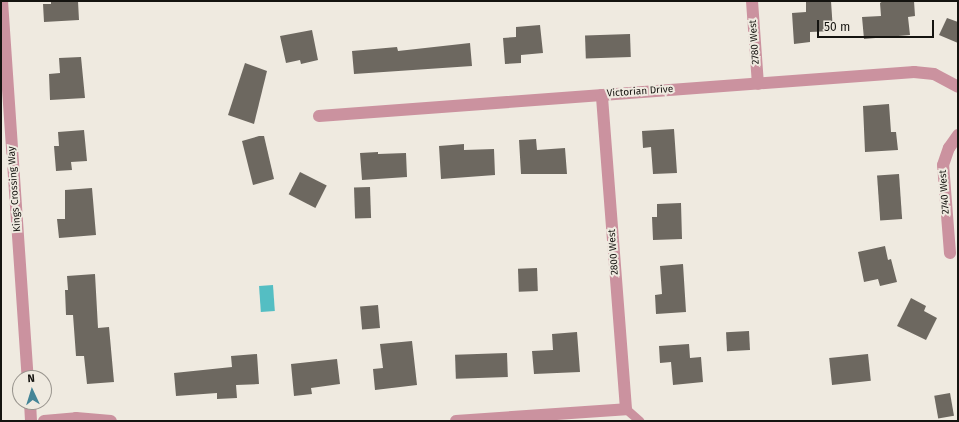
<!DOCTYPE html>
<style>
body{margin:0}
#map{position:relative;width:959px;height:422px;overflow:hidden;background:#efeae0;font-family:"Fira Sans",sans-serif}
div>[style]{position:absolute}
.water>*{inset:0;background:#54bec3;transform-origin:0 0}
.building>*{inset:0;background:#6d6860;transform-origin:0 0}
.lane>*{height:9px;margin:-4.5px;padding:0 4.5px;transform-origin:4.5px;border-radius:4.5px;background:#cb929f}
.street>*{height:12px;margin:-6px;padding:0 6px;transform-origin:6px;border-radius:6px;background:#cb929f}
span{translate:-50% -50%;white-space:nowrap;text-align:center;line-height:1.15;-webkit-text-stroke:4px #efeae0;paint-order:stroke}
.street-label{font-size:10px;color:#151410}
.frame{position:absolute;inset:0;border:2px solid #151410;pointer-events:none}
.north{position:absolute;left:12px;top:370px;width:40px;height:40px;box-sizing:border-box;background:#efeae0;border:1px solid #98948d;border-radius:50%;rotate:356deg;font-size:11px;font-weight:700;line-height:16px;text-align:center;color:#151410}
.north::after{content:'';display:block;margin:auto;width:14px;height:18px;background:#448597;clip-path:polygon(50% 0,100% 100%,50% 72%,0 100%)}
.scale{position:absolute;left:817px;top:20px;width:117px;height:18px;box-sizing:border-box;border:2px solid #151410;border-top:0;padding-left:5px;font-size:12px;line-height:14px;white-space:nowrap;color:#151410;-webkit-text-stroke:3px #efeae0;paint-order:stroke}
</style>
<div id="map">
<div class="water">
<div style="left:273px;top:285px;width:26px;height:14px;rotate:86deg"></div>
</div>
<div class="building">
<div style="clip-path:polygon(51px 1px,78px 1px,79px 20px,44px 22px,43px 4px,51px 4px)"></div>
<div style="clip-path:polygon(831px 1px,833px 31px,810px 32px,810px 42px,794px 44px,792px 13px,806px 12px,806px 2px)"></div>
<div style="clip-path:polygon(883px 1px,914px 1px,915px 16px,908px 17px,910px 35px,864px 39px,862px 17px,881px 16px,880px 3px)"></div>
<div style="clip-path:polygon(947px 18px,958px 22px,958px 43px,939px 35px)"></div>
<div style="clip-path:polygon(540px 25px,543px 53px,521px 55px,521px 63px,505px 64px,503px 38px,516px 37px,516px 27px)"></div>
<div style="clip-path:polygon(312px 30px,318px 60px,301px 64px,300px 60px,286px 63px,280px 36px)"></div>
<div style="left:630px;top:34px;width:23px;height:45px;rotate:88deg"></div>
<div style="clip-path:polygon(470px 43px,472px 66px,354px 74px,352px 51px,397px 47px,398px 51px)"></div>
<div style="clip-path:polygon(81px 57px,85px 98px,50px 100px,49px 74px,60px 73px,59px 58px)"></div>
<div style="clip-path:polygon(245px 63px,267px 71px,254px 124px,228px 115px)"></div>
<div style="clip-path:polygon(889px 104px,891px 132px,896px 132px,898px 150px,865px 152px,863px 106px)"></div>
<div style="clip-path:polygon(674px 129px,677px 173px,653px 174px,651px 147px,643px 148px,642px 131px)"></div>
<div style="clip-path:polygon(84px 130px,87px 161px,71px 162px,72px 170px,56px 171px,54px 146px,59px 146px,58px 132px)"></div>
<div style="clip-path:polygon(259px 136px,264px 136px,274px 179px,253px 185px,242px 141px)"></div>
<div style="clip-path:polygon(536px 139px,537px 150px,565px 148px,567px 174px,521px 174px,519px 140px)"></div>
<div style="clip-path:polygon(464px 144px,464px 150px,494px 149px,495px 175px,441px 179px,439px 146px)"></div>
<div style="clip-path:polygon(378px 152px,378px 154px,406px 153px,407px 177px,362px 180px,360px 153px)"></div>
<div style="left:300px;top:172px;width:30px;height:25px;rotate:27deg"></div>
<div style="left:899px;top:174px;width:45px;height:22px;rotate:86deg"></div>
<div style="left:370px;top:187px;width:31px;height:16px;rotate:88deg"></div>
<div style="clip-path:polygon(92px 188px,96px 235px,59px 238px,57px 219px,65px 219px,65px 190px)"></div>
<div style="clip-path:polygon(681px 203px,682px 239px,653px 240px,652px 217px,657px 217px,657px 204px)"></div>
<div style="clip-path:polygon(885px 246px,888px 260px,891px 259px,897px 282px,880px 286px,878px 279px,864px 282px,858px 252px)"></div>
<div style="clip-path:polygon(683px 264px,686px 312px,656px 314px,655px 295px,662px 294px,660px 266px)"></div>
<div style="left:537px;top:268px;width:23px;height:19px;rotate:88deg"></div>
<div style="clip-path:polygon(95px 274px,98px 328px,109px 327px,114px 382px,87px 384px,84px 356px,76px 356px,73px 315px,66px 315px,65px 290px,68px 290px,67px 276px)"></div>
<div style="clip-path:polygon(911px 298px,926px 306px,924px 311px,937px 318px,926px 340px,897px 326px)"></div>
<div style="left:378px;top:305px;width:23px;height:18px;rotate:85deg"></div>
<div style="left:749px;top:331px;width:19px;height:23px;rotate:87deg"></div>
<div style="clip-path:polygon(577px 332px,580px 372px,534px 374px,532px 351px,553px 350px,552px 334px)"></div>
<div style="clip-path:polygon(412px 341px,417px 385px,375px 390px,373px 369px,383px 368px,380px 344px)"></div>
<div style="clip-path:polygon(689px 344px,690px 358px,701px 357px,703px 382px,673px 385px,671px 362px,660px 363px,659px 346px)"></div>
<div style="left:507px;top:353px;width:24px;height:52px;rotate:88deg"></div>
<div style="clip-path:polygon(257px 354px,259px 384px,236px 385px,237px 398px,217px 399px,217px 393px,176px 396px,174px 373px,232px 367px,231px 356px)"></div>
<div style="left:868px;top:354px;width:27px;height:39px;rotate:84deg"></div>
<div style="clip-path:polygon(337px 359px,340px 384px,311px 388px,312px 394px,294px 396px,291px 364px)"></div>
<div style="left:950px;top:393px;width:23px;height:16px;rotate:80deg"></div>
</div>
<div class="lane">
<div style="left:626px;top:409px;width:18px;rotate:41deg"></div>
</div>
<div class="street">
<div style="left:2px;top:1px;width:378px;rotate:86.1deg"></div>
<div style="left:752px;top:1px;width:83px;rotate:85.9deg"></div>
<div style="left:319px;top:116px;width:597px;rotate:-4.23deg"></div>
<div style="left:914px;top:72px;width:20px;rotate:6deg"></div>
<div style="left:934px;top:74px;width:27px;rotate:28deg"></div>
<div style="left:950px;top:253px;width:88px;rotate:-94.5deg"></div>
<div style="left:943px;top:165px;width:18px;rotate:-71deg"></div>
<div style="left:949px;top:148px;width:16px;rotate:-55deg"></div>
<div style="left:30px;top:402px;width:19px;rotate:87deg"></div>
<div style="left:44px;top:421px;width:32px;rotate:-5deg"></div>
<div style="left:76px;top:418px;width:35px;rotate:5deg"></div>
<div style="left:456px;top:421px;width:170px;rotate:-4deg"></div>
<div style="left:626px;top:409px;width:315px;rotate:-94.4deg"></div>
</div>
<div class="street-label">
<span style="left:755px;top:42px;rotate:-94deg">2780 West</span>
<span style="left:640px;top:92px;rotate:-4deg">Victorian Drive</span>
<span style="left:15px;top:189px;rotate:-94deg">Kings Crossing Way</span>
<span style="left:945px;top:192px;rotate:-94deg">2740 West</span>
<span style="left:614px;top:252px;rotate:-94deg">2800 West</span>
</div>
<div class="frame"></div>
<div class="north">N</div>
<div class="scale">50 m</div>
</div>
